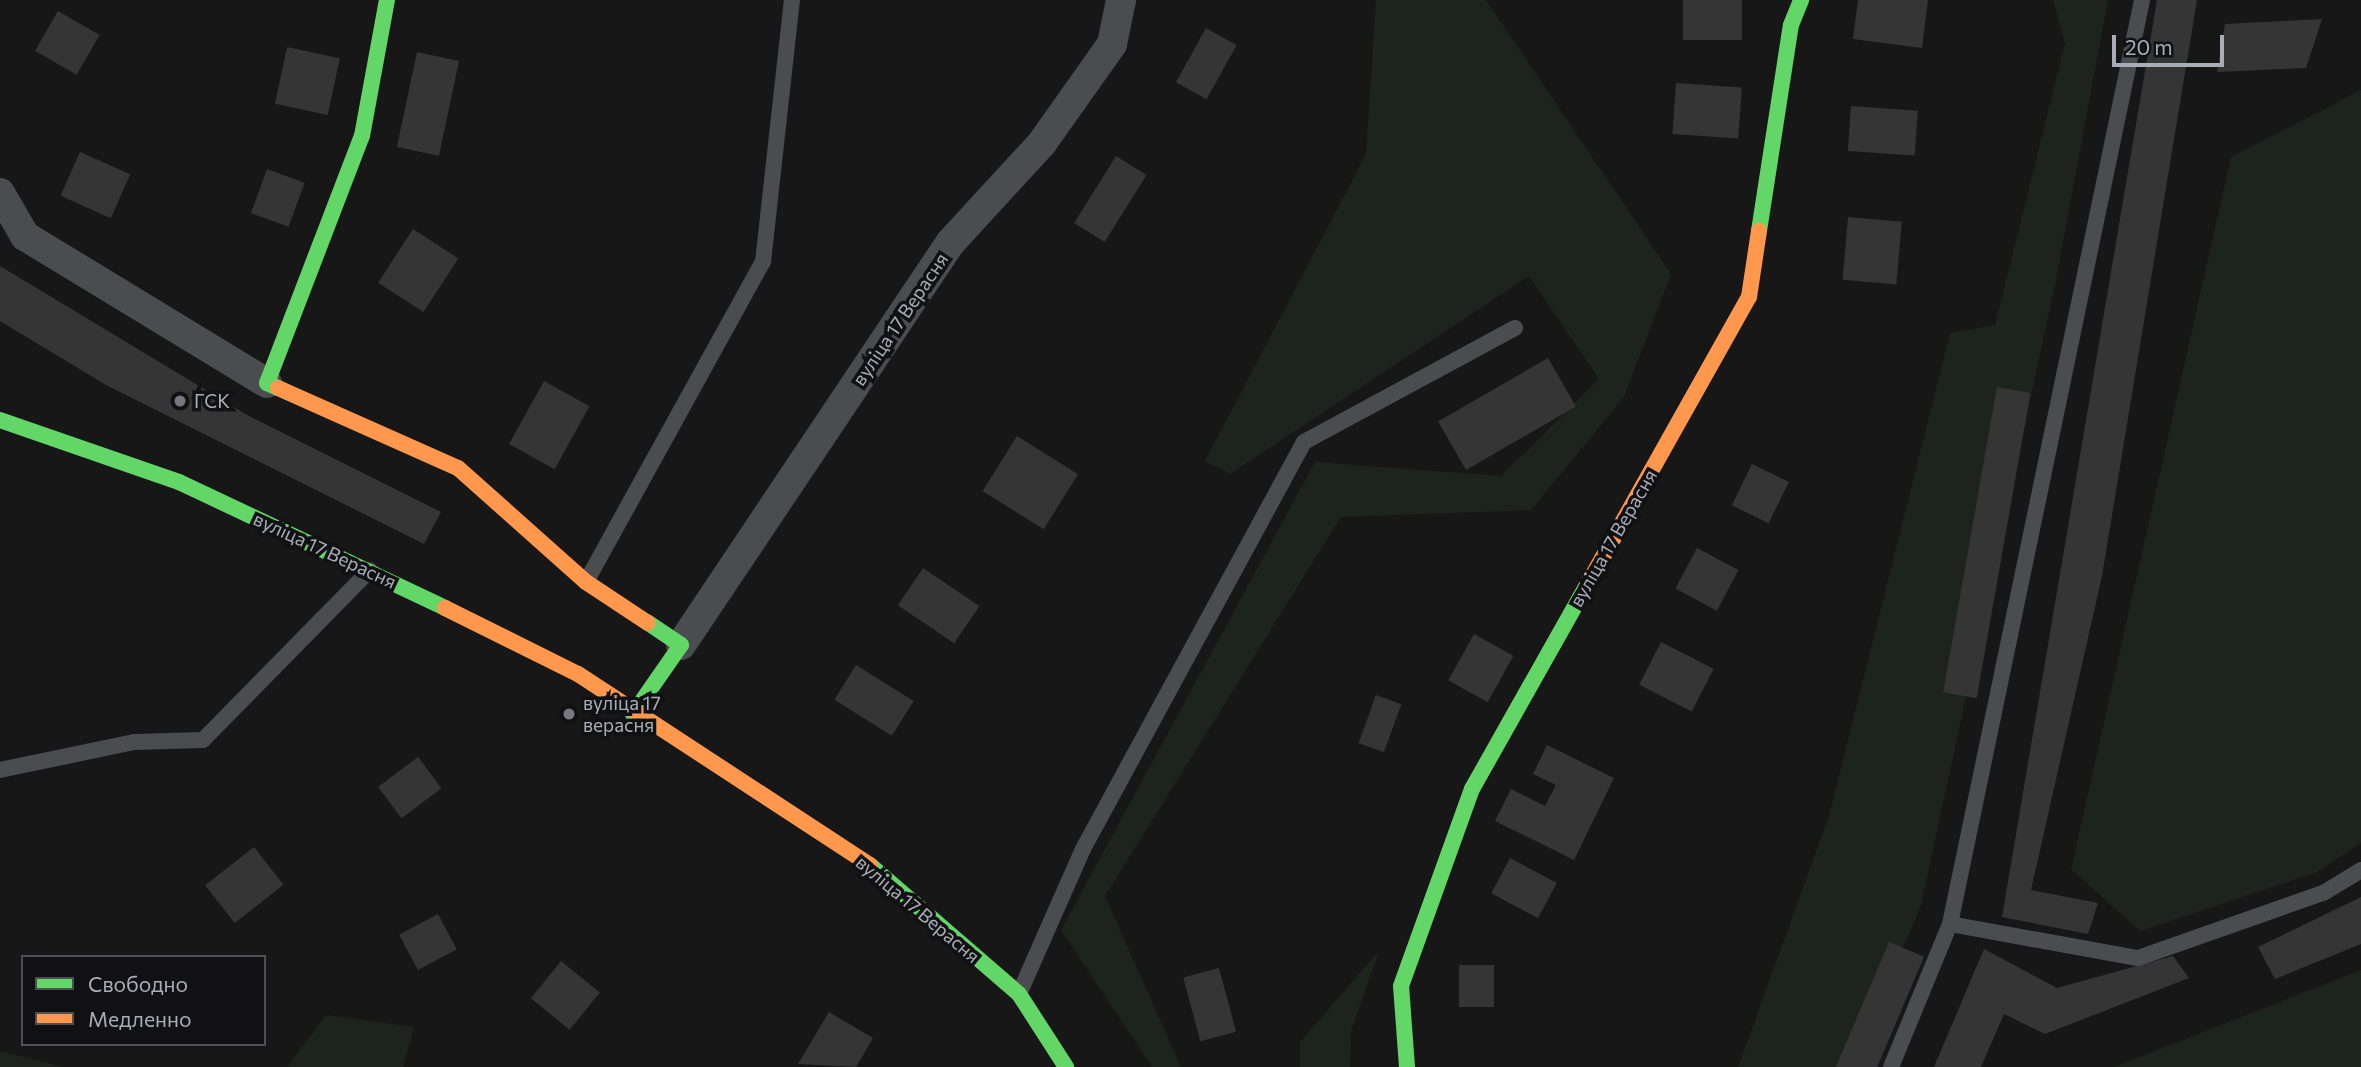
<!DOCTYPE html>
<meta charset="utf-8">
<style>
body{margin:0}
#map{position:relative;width:2361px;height:1067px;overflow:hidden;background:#171717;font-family:Commissioner,sans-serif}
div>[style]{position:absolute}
.green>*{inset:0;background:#1d241e}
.building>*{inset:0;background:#353536;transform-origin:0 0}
.lane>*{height:16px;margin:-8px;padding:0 8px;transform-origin:8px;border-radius:8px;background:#4b4c50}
.street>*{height:30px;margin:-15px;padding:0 15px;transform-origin:15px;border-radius:15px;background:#4b4c50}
.fast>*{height:16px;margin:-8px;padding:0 8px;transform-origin:8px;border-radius:8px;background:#63d668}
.slow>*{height:16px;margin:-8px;padding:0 8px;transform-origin:8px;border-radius:8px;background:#ff974d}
.dots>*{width:19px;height:19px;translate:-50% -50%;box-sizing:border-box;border:4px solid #111113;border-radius:50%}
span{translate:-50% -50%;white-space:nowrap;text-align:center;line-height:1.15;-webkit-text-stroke:7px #111113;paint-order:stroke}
.street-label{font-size:19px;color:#a8adb8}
.poi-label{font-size:19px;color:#a8adb8}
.left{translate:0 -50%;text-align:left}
.legend{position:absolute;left:21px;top:955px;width:245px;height:91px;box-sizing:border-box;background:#111113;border:2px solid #4d4f55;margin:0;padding:9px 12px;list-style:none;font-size:21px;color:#a8adb8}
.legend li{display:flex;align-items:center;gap:14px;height:35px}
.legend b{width:35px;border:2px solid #4d4f55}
.scale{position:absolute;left:2112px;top:35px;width:112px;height:32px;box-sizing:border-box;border:4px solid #a8adb8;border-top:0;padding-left:9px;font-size:21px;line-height:24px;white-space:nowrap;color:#a8adb8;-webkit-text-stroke:5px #111113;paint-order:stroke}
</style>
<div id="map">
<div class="green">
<div style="clip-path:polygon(1376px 0,1486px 0,1671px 274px,1624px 397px,1531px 510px,1341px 517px,1105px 896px,1181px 1067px,1152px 1067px,1061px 930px,1315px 462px,1501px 476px,1599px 379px,1529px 276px,1230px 474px,1205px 461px,1366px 154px)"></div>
<div style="clip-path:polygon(2053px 0,2108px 0,2056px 280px,1921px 905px,1853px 1067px,1738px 1067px,1829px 816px,1950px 333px,1995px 325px,2065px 43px)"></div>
<div style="clip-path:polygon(2361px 90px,2361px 843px,2317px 872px,2140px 931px,2071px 869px,2231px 157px)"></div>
<div style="clip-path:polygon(1379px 951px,1351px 1031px,1350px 1067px,1300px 1067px,1300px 1042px)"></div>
<div style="clip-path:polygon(2361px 970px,2361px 1067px,2114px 1067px)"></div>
<div style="clip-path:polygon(326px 1015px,414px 1027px,403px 1067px,287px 1067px)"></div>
<div style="clip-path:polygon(0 1051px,64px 1067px,0 1067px)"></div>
</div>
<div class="building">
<div style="left:1683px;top:0;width:59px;height:40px"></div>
<div style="clip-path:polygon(1858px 0,1928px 0,1922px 48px,1853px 39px)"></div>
<div style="clip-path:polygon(2157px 0,2197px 0,2102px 576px,2031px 890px,2098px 903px,2088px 934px,2002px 917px)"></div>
<div style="left:58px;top:11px;width:48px;height:46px;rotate:30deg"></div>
<div style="clip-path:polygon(2322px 19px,2306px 68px,2217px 72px,2225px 24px)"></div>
<div style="left:1206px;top:28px;width:35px;height:62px;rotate:29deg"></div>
<div style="left:287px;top:47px;width:54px;height:58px;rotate:12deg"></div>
<div style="left:417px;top:52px;width:43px;height:97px;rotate:12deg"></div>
<div style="left:1676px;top:83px;width:66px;height:51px;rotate:4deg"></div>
<div style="left:1851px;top:106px;width:67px;height:45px;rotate:4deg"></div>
<div style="left:80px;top:152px;width:55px;height:48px;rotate:24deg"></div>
<div style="left:1116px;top:156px;width:36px;height:79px;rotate:32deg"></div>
<div style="left:267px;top:169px;width:40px;height:47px;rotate:20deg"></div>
<div style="left:1848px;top:217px;width:54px;height:63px;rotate:5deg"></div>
<div style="left:413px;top:229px;width:54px;height:64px;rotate:33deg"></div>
<div style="clip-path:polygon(0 266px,249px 416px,441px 512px,424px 544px,106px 385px,0 321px)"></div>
<div style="left:1548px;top:358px;width:56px;height:127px;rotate:60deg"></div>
<div style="left:544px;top:381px;width:52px;height:72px;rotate:29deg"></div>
<div style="left:1997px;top:387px;width:34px;height:310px;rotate:10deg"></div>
<div style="left:1017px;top:436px;width:72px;height:65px;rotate:32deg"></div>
<div style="left:1752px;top:464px;width:41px;height:46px;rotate:26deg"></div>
<div style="left:1697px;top:548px;width:47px;height:46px;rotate:28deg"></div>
<div style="left:923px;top:568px;width:68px;height:45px;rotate:34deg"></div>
<div style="left:1474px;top:634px;width:45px;height:53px;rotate:29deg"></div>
<div style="left:1661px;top:642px;width:59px;height:48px;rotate:27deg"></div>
<div style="left:856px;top:665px;width:68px;height:41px;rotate:32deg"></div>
<div style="left:1376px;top:695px;width:27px;height:51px;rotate:20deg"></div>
<div style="clip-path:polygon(1547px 745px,1614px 778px,1574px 860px,1495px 821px,1511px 789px,1545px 806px,1556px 785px,1533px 774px)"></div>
<div style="left:418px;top:757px;width:39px;height:50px;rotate:53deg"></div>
<div style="left:254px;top:847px;width:48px;height:62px;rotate:52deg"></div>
<div style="left:1510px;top:858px;width:53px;height:40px;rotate:28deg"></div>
<div style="clip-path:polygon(2361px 897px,2361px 944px,2275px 979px,2258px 947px)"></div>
<div style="left:438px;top:914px;width:40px;height:44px;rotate:62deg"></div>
<div style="left:1889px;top:942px;width:38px;height:136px;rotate:23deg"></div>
<div style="clip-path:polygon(1984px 949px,2057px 988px,2173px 956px,2189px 978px,2045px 1034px,2004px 1014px,1981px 1067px,1934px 1067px)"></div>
<div style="left:561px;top:961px;width:50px;height:48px;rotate:39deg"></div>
<div style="left:1459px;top:965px;width:35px;height:42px"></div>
<div style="left:1219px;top:968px;width:66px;height:37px;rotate:75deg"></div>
<div style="clip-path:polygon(829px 1012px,873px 1038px,856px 1067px,798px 1064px)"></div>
</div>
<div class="lane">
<div style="left:586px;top:582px;width:366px;rotate:-61.1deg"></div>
<div style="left:763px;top:262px;width:264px;rotate:-83.7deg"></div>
<div style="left:0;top:770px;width:137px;rotate:-11.8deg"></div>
<div style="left:134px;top:742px;width:69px;rotate:-1.7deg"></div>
<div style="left:203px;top:740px;width:238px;rotate:-45.5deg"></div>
<div style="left:1950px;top:924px;width:191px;rotate:10.3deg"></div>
<div style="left:2138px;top:958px;width:198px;rotate:-19.4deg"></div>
<div style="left:2325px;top:892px;width:42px;rotate:-31.4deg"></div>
<div style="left:1019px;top:994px;width:158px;rotate:-66.2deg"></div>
<div style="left:1083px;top:849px;width:463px;rotate:-61.5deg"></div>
<div style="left:1304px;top:442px;width:240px;rotate:-28.4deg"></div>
<div style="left:1891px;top:1067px;width:155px;rotate:-67.6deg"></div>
<div style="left:1950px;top:924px;width:944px;rotate:-78.26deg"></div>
</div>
<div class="street">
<div style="left:0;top:193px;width:50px;rotate:59.8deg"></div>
<div style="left:25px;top:236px;width:283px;rotate:31.3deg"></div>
<div style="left:681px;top:645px;width:485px;rotate:-56.2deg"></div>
<div style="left:951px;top:242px;width:134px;rotate:-47.4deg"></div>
<div style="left:1042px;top:143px;width:121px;rotate:-54.7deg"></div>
<div style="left:1112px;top:44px;width:45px;rotate:-78.4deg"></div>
</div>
<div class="fast">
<div style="left:1759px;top:231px;width:208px;rotate:-81.2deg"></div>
<div style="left:1791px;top:25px;width:27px;rotate:-68deg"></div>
<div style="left:278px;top:388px;width:12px;rotate:-156deg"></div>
<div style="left:267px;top:383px;width:265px;rotate:-69deg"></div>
<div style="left:362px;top:136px;width:138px;rotate:-79.6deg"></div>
<div style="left:0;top:420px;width:189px;rotate:19.1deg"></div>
<div style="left:179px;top:482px;width:294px;rotate:25.3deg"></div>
<div style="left:633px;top:714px;width:84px;rotate:-55.2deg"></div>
<div style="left:681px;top:645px;width:40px;rotate:-146deg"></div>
<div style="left:870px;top:865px;width:197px;rotate:40.9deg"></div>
<div style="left:1019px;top:994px;width:87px;rotate:57.2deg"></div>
<div style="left:1407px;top:1067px;width:81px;rotate:-94.2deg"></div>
<div style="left:1401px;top:986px;width:209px;rotate:-70.2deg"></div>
<div style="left:1472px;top:789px;width:240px;rotate:-60.6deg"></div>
</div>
<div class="slow">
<div style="left:278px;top:388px;width:197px;rotate:24deg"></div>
<div style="left:458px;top:468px;width:171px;rotate:41.7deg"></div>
<div style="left:586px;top:582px;width:74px;rotate:33.5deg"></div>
<div style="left:1590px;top:580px;width:325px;rotate:-60.7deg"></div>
<div style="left:1749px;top:297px;width:67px;rotate:-81.4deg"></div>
<div style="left:445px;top:608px;width:148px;rotate:26.4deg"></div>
<div style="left:578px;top:674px;width:349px;rotate:33.2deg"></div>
</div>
<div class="dots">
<div style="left:180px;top:401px;background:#757880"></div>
<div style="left:569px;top:714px;background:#757880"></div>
</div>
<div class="street-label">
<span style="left:900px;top:319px;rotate:-56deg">вуліца 17 Верасня</span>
<span style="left:1613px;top:538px;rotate:-60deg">вуліца 17 Верасня</span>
<span style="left:325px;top:550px;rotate:25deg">вуліца 17 Верасня</span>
<span style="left:918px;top:909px;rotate:40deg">вуліца 17 Верасня</span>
</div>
<div class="poi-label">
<span class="left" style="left:194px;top:401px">ГСК</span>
<span class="left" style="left:583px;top:714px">вуліца 17<br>верасня</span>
</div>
<ul class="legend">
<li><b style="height:9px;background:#63d668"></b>Свободно</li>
<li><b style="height:9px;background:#ff974d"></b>Медленно</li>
</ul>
<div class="scale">20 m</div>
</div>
